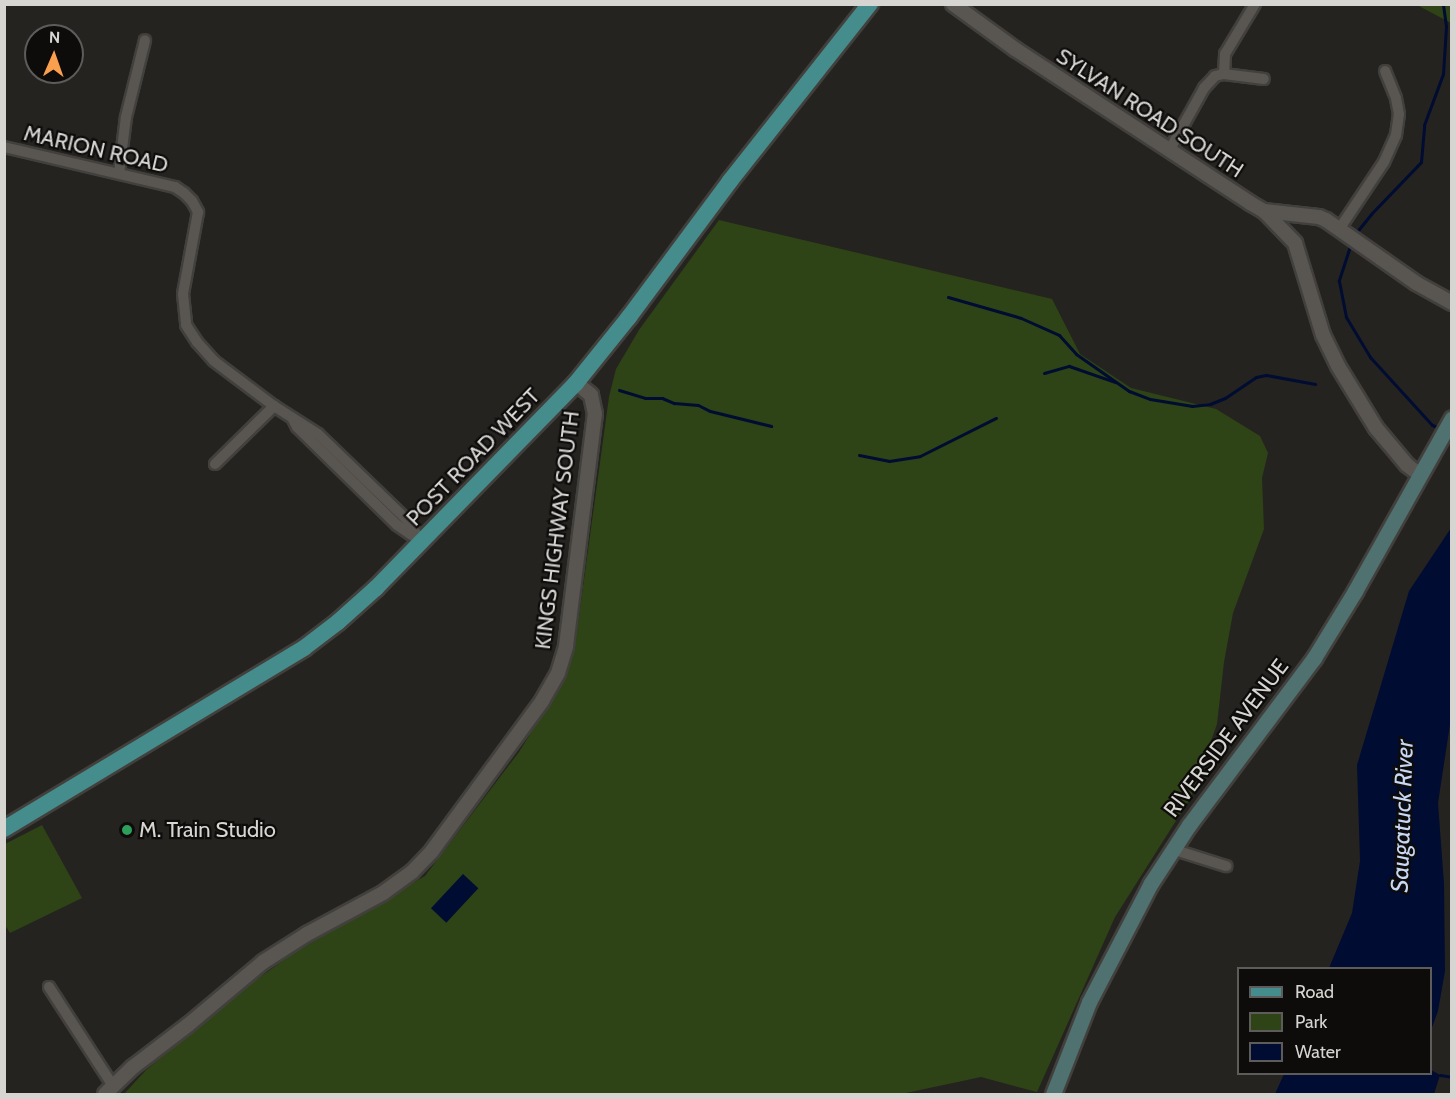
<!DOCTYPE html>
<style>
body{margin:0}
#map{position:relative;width:1456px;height:1099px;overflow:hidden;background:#25231f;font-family:Cabin,sans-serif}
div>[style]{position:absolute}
.green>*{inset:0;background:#2e4416}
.water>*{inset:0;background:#000c31;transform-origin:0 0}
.stream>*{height:3px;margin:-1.5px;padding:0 1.5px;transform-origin:1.5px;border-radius:1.5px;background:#000c31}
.roads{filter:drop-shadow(2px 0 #42403d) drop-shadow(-2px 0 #42403d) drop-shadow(0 2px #42403d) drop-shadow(0 -2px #42403d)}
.minor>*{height:10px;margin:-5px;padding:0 5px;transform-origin:5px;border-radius:5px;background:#595652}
.tertiary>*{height:14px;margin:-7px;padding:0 7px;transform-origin:7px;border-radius:7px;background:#595652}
.secondary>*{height:15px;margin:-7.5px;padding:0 7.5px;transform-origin:7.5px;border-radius:7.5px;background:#4f716f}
.primary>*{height:16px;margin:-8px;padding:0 8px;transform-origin:8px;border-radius:8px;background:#458d8d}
.dots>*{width:16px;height:16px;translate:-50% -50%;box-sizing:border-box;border:3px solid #0d0c0b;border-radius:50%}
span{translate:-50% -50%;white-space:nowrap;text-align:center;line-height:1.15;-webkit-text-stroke:4.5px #0d0c0b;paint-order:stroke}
.street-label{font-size:22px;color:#d6d5d2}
.poi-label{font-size:22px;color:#d6d5d2}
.left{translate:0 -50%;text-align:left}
.water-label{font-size:24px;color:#c8d8f4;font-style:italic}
.frame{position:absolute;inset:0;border:6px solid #d6d5d2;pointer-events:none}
.legend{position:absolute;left:1237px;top:967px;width:195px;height:108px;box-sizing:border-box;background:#0d0c0b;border:2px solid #5d5c5b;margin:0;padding:8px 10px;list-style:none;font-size:18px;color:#d6d5d2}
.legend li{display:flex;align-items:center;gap:12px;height:30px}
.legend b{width:30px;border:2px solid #5d5c5b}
.north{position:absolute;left:24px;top:24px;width:60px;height:60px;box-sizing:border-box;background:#0d0c0b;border:2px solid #5d5c5b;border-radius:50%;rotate:2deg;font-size:16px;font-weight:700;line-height:24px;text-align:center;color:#d6d5d2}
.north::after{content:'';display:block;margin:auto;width:21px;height:27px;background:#fa9f4e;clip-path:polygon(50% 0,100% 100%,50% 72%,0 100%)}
</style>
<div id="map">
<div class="green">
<div style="clip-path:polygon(1417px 5px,1451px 5px,1451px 23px)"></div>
<div style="clip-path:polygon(719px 220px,1052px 299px,1080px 354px,1131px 388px,1216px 409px,1260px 436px,1268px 453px,1262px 478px,1264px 529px,1233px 613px,1224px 662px,1217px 724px,1191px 797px,1115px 917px,1037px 1092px,981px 1077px,901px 1094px,124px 1094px,146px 1070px,250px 984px,294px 953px,425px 876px,519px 752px,553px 697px,575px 645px,609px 397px,616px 369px,639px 330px)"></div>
<div style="clip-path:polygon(42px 825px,82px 898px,10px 933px,5px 925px,5px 844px)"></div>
</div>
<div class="water">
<div style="clip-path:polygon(1451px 528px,1451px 718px,1438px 803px,1444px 884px,1445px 971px,1438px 1011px,1431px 1030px,1430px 968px,1329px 968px,1352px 913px,1360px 861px,1357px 765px,1409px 591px)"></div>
<div style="left:463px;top:874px;width:21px;height:47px;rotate:43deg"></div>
<div style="clip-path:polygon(1431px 1070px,1440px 1075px,1434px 1094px,1275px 1094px,1284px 1074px,1430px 1074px)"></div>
</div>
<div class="stream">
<div style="left:1355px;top:234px;width:26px;rotate:-51deg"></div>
<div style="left:1371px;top:214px;width:72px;rotate:-46.1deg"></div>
<div style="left:1421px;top:162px;width:37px;rotate:-85deg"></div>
<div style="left:1424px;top:125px;width:54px;rotate:-69.6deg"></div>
<div style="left:1443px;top:74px;width:48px;rotate:-86.4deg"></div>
<div style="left:1446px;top:26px;width:22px;rotate:-98deg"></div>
<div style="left:1351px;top:243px;width:40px;rotate:108deg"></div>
<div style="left:1339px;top:281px;width:37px;rotate:79deg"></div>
<div style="left:1346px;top:317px;width:47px;rotate:59deg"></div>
<div style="left:1370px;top:357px;width:92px;rotate:47.6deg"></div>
<div style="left:1432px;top:425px;width:9px;rotate:21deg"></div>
<div style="left:948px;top:297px;width:76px;rotate:16deg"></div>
<div style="left:1021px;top:318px;width:42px;rotate:24.1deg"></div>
<div style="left:1059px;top:335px;width:25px;rotate:48deg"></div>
<div style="left:1076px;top:354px;width:65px;rotate:34.9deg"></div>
<div style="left:1129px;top:391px;width:22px;rotate:21deg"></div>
<div style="left:1150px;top:399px;width:43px;rotate:9.5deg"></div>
<div style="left:1192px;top:406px;width:18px;rotate:-6deg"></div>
<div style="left:1210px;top:404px;width:16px;rotate:-22deg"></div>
<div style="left:1225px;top:398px;width:37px;rotate:-34deg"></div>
<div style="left:1256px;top:377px;width:10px;rotate:-11deg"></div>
<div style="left:1266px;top:375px;width:50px;rotate:10.4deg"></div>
<div style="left:1044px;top:373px;width:26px;rotate:-16deg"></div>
<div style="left:1069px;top:366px;width:49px;rotate:19.2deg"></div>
<div style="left:619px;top:390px;width:27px;rotate:17deg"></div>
<div style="left:645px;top:398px;width:17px"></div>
<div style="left:662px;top:398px;width:13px;rotate:23deg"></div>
<div style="left:674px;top:403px;width:24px;rotate:5deg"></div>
<div style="left:698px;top:405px;width:13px;rotate:27deg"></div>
<div style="left:710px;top:411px;width:63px;rotate:13.8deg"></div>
<div style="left:859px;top:455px;width:31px;rotate:11deg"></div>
<div style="left:889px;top:461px;width:31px;rotate:-9deg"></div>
<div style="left:920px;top:456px;width:85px;rotate:-26.6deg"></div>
<div style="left:1440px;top:1075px;width:12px;rotate:9deg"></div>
</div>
<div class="roads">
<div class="minor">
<div style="left:1224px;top:74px;width:20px;rotate:-87deg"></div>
<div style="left:1225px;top:54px;width:58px;rotate:-59deg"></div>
<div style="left:4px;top:147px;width:176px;rotate:13.2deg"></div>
<div style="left:175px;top:187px;width:11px;rotate:34deg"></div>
<div style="left:184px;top:193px;width:11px;rotate:45deg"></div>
<div style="left:192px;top:201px;width:13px;rotate:61deg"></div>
<div style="left:198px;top:212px;width:83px;rotate:100.4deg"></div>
<div style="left:183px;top:294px;width:31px;rotate:84deg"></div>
<div style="left:186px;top:325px;width:20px;rotate:57deg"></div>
<div style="left:197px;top:342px;width:25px;rotate:48deg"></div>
<div style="left:214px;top:361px;width:75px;rotate:36.9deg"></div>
<div style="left:274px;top:406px;width:52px;rotate:32.5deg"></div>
<div style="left:318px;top:434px;width:122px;rotate:44deg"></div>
<div style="left:406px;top:519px;width:28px;rotate:55deg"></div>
<div style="left:422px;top:542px;width:30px;rotate:-146deg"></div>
<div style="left:397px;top:525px;width:140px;rotate:-135.6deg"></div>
<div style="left:297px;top:427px;width:9px;rotate:-117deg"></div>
<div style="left:1169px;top:151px;width:72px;rotate:-60.9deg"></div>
<div style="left:1204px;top:88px;width:16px;rotate:-47deg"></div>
<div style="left:1215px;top:76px;width:9px;rotate:-13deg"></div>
<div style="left:1224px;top:74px;width:40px;rotate:7.1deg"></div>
<div style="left:119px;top:173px;width:56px;rotate:-82.9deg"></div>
<div style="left:126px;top:117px;width:79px;rotate:-76.1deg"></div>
<div style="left:1340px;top:228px;width:79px;rotate:-56.3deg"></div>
<div style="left:1384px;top:162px;width:30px;rotate:-66deg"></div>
<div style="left:1396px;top:135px;width:21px;rotate:-82deg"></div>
<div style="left:1399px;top:114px;width:16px;rotate:-101deg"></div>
<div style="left:1396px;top:98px;width:29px;rotate:-112deg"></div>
<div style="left:215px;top:464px;width:83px;rotate:-44.5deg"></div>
<div style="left:1172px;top:849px;width:57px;rotate:17.5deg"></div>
<div style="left:49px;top:987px;width:118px;rotate:57.1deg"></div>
</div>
<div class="tertiary">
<div style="left:953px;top:4px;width:77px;rotate:36deg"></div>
<div style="left:1015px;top:49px;width:281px;rotate:33.2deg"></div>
<div style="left:1250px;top:203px;width:16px;rotate:30deg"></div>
<div style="left:1264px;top:211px;width:55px;rotate:6.2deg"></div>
<div style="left:1319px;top:217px;width:8px;rotate:23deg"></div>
<div style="left:1326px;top:220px;width:110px;rotate:35deg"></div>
<div style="left:1416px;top:283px;width:41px;rotate:29.1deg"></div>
<div style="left:1266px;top:213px;width:42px;rotate:46deg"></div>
<div style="left:1295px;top:243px;width:96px;rotate:73.1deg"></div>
<div style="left:1323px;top:335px;width:34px;rotate:64deg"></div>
<div style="left:1338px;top:366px;width:73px;rotate:58.5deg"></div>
<div style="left:1376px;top:428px;width:48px;rotate:50deg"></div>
<div style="left:1407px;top:465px;width:15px;rotate:37deg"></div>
<div style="left:105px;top:1094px;width:39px;rotate:-44deg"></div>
<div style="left:133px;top:1067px;width:69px;rotate:-37.4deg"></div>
<div style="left:188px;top:1025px;width:98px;rotate:-40deg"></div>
<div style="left:263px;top:962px;width:52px;rotate:-32.5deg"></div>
<div style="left:307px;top:934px;width:86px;rotate:-28.3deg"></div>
<div style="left:383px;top:893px;width:36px;rotate:-36deg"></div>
<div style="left:412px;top:872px;width:29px;rotate:-46deg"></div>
<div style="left:432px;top:851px;width:186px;rotate:-53.7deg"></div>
<div style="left:542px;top:701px;width:32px;rotate:-60deg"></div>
<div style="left:558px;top:673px;width:28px;rotate:-73deg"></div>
<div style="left:566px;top:646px;width:234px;rotate:-82.9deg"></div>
<div style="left:595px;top:414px;width:19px;rotate:-102deg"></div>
<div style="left:591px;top:395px;width:19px;rotate:-141deg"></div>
</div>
<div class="secondary">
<div style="left:1053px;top:1094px;width:99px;rotate:-68.6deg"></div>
<div style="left:1089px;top:1002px;width:134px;rotate:-62.5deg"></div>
<div style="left:1151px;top:883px;width:69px;rotate:-56.8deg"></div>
<div style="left:1189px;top:825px;width:209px;rotate:-53.2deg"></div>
<div style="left:1314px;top:658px;width:79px;rotate:-58.5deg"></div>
<div style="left:1355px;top:591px;width:198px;rotate:-60.7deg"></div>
</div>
<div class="primary">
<div style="left:4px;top:829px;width:350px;rotate:-31.1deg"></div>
<div style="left:304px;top:648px;width:43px;rotate:-37.4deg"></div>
<div style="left:338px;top:622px;width:51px;rotate:-41.8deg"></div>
<div style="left:376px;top:588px;width:286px;rotate:-45.7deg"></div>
<div style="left:576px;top:383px;width:85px;rotate:-51.2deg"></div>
<div style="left:629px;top:317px;width:169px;rotate:-53.4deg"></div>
<div style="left:730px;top:181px;width:226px;rotate:-51.7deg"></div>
</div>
</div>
<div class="dots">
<div style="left:127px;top:830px;background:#2e9e5b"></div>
</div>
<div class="street-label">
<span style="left:1150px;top:113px;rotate:33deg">SYLVAN ROAD SOUTH</span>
<span style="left:96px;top:149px;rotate:13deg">MARION ROAD</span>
<span style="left:473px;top:457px;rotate:-46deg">POST ROAD WEST</span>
<span style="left:557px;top:530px;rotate:-83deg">KINGS HIGHWAY SOUTH</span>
<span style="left:1226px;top:738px;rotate:-53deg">RIVERSIDE AVENUE</span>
</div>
<div class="poi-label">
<span class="left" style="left:139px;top:830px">M. Train Studio</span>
</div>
<div class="water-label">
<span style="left:1402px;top:816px;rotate:-88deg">Saugatuck River</span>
</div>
<div class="frame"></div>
<ul class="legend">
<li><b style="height:8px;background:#458d8d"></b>Road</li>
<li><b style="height:16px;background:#2e4416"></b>Park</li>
<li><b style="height:16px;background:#000c31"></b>Water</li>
</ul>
<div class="north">N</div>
</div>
